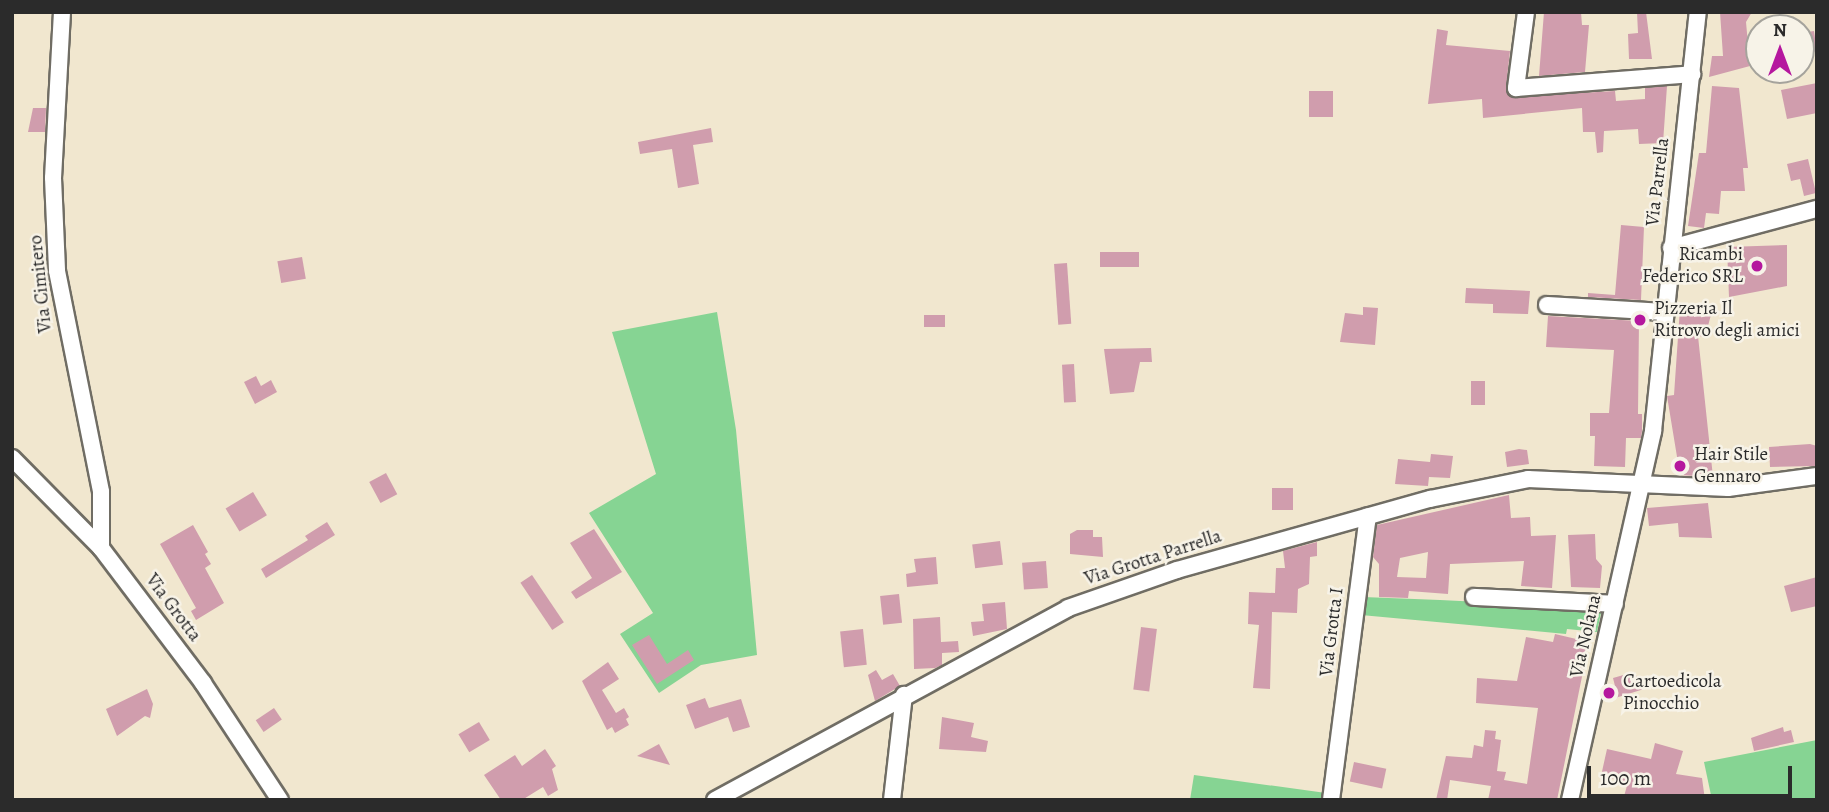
<!DOCTYPE html>
<style>
body{margin:0}
#map{position:relative;width:1829px;height:812px;overflow:hidden;background:#f1e7cf;font-family:Alegreya,serif}
div>[style]{position:absolute}
.green>*{inset:0;background:#86d493}
.building>*{inset:0;background:#d09dad;transform-origin:0 0}
.roads{filter:drop-shadow(2px 0 #706d64) drop-shadow(-2px 0 #706d64) drop-shadow(0 2px #706d64) drop-shadow(0 -2px #706d64)}
.minor>*{height:16px;margin:-8px;padding:0 8px;transform-origin:8px;border-radius:8px;background:#fff}
.dots>*{width:19px;height:19px;translate:-50% -50%;box-sizing:border-box;border:4px solid #f7f3e8;border-radius:50%}
span{translate:-50% -50%;white-space:nowrap;text-align:center;line-height:1.15;-webkit-text-stroke:5px #f7f3e8;paint-order:stroke}
.street-label{font-size:19px;color:#2b2b2b}
.poi-label{font-size:19px;color:#2b2b2b}
.right{translate:-100% -50%;text-align:right}
.left{translate:0 -50%;text-align:left}
.frame{position:absolute;inset:0;border:14px solid #2b2b2b;pointer-events:none}
.north{position:absolute;left:1745px;top:14px;width:70px;height:70px;box-sizing:border-box;background:#f7f3e8;border:2px solid #a5a39c;border-radius:50%;rotate:0deg;font-size:19px;font-weight:700;line-height:28px;text-align:center;color:#2b2b2b}
.north::after{content:'';display:block;margin:auto;width:24px;height:32px;background:#b5179e;clip-path:polygon(50% 0,100% 100%,50% 72%,0 100%)}
.scale{position:absolute;left:1587px;top:766px;width:205px;height:32px;box-sizing:border-box;border:4px solid #2b2b2b;border-top:0;padding-left:9px;font-size:21px;line-height:24px;white-space:nowrap;color:#2b2b2b;-webkit-text-stroke:5px #f7f3e8;paint-order:stroke}
</style>
<div id="map">
<div class="green">
<div style="clip-path:polygon(717px 312px,736px 430px,757px 655px,701px 665px,659px 693px,620px 634px,653px 613px,589px 513px,656px 474px,612px 332px)"></div>
<div style="clip-path:polygon(1363px 597px,1440px 600px,1602px 608px,1597px 632px,1567px 629px,1566px 634px,1361px 615px)"></div>
<div style="clip-path:polygon(1817px 740px,1817px 800px,1712px 800px,1704px 762px)"></div>
<div style="clip-path:polygon(1194px 775px,1326px 793px,1325px 800px,1190px 800px)"></div>
</div>
<div class="building">
<div style="clip-path:polygon(1544px 12px,1581px 12px,1582px 25px,1589px 25px,1585px 72px,1539px 76px)"></div>
<div style="clip-path:polygon(1637px 12px,1646px 12px,1652px 59px,1629px 59px,1628px 34px,1638px 33px)"></div>
<div style="clip-path:polygon(1720px 12px,1752px 12px,1746px 22px,1750px 66px,1709px 77px,1712px 56px,1723px 56px)"></div>
<div style="clip-path:polygon(1437px 29px,1448px 31px,1446px 45px,1510px 51px,1506px 87px,1512px 97px,1615px 91px,1616px 101px,1645px 99px,1645px 88px,1667px 86px,1663px 143px,1639px 144px,1638px 129px,1604px 131px,1603px 152px,1597px 153px,1595px 132px,1583px 132px,1582px 108px,1483px 118px,1482px 99px,1428px 104px)"></div>
<div style="clip-path:polygon(1814px 31px,1817px 51px,1801px 55px,1801px 33px)"></div>
<div style="clip-path:polygon(1817px 83px,1817px 113px,1787px 119px,1781px 90px)"></div>
<div style="clip-path:polygon(1712px 86px,1739px 88px,1748px 168px,1743px 168px,1745px 191px,1721px 191px,1719px 214px,1706px 213px,1704px 228px,1688px 226px,1699px 153px,1706px 153px)"></div>
<div style="left:1309px;top:91px;width:24px;height:26px"></div>
<div style="clip-path:polygon(33px 108px,46px 108px,45px 132px,28px 132px)"></div>
<div style="clip-path:polygon(711px 128px,713px 142px,693px 145px,699px 184px,678px 188px,672px 149px,640px 154px,638px 142px)"></div>
<div style="clip-path:polygon(1808px 159px,1816px 193px,1804px 196px,1800px 179px,1791px 181px,1787px 164px)"></div>
<div style="clip-path:polygon(1621px 225px,1644px 227px,1641px 300px,1588px 297px,1588px 293px,1615px 295px)"></div>
<div style="clip-path:polygon(1787px 245px,1787px 286px,1729px 297px,1727px 247px)"></div>
<div style="left:1100px;top:252px;width:39px;height:15px"></div>
<div style="left:302px;top:257px;width:22px;height:25px;rotate:80deg"></div>
<div style="left:1067px;top:263px;width:61px;height:13px;rotate:86deg"></div>
<div style="clip-path:polygon(1466px 288px,1530px 291px,1528px 314px,1493px 313px,1493px 304px,1465px 303px)"></div>
<div style="clip-path:polygon(1363px 307px,1378px 308px,1375px 345px,1340px 342px,1345px 313px,1363px 315px)"></div>
<div style="clip-path:polygon(1680px 308px,1712px 311px,1705px 337px,1698px 336px,1713px 477px,1680px 475px,1667px 396px,1674px 395px)"></div>
<div style="left:945px;top:315px;width:12px;height:21px;rotate:90deg"></div>
<div style="clip-path:polygon(1548px 316px,1639px 321px,1638px 414px,1642px 414px,1642px 431px,1641px 438px,1626px 438px,1625px 467px,1594px 466px,1595px 436px,1590px 436px,1590px 413px,1609px 413px,1614px 350px,1546px 347px)"></div>
<div style="clip-path:polygon(1151px 348px,1152px 362px,1140px 362px,1134px 392px,1110px 394px,1104px 349px)"></div>
<div style="left:1074px;top:364px;width:38px;height:12px;rotate:87deg"></div>
<div style="clip-path:polygon(256px 376px,261px 386px,271px 380px,277px 392px,255px 404px,244px 382px)"></div>
<div style="left:1471px;top:381px;width:14px;height:24px"></div>
<div style="clip-path:polygon(1810px 444px,1817px 446px,1817px 466px,1770px 467px,1769px 447px)"></div>
<div style="clip-path:polygon(1519px 449px,1527px 450px,1529px 464px,1507px 467px,1505px 452px)"></div>
<div style="clip-path:polygon(1431px 454px,1453px 456px,1450px 478px,1429px 477px,1428px 486px,1395px 484px,1398px 459px,1430px 462px)"></div>
<div style="left:386px;top:473px;width:24px;height:19px;rotate:62deg"></div>
<div style="left:1293px;top:488px;width:22px;height:21px;rotate:90deg"></div>
<div style="left:253px;top:492px;width:27px;height:32px;rotate:59deg"></div>
<div style="clip-path:polygon(evenodd,1509px 495px,1511px 518px,1530px 517px,1531px 536px,1556px 535px,1552px 588px,1521px 586px,1524px 561px,1450px 564px,1448px 594px,1409px 591px,1408px 598px,1379px 597px,1379px 564px,1373px 557px,1377px 525px,1509px 495px,1428px 552px,1426px 578px,1397px 577px,1400px 558px,1428px 552px)"></div>
<div style="clip-path:polygon(1708px 503px,1712px 538px,1679px 537px,1678px 523px,1649px 526px,1647px 508px)"></div>
<div style="clip-path:polygon(327px 522px,335px 535px,266px 578px,261px 569px,308px 540px,305px 536px)"></div>
<div style="clip-path:polygon(193px 525px,208px 552px,205px 554px,211px 564px,205px 568px,224px 603px,196px 620px,191px 611px,196px 608px,160px 544px)"></div>
<div style="clip-path:polygon(594px 529px,622px 572px,576px 599px,571px 592px,592px 578px,570px 543px)"></div>
<div style="clip-path:polygon(1077px 530px,1093px 530px,1093px 537px,1102px 537px,1103px 557px,1070px 554px,1070px 534px)"></div>
<div style="clip-path:polygon(1595px 534px,1596px 559px,1602px 566px,1600px 588px,1571px 587px,1568px 535px)"></div>
<div style="left:1000px;top:541px;width:24px;height:28px;rotate:83deg"></div>
<div style="clip-path:polygon(1317px 542px,1317px 556px,1310px 557px,1309px 584px,1298px 589px,1297px 613px,1272px 612px,1270px 689px,1253px 688px,1259px 625px,1248px 624px,1249px 592px,1275px 593px,1276px 568px,1285px 568px,1283px 551px)"></div>
<div style="clip-path:polygon(936px 557px,938px 584px,907px 587px,906px 574px,916px 572px,914px 559px)"></div>
<div style="left:1046px;top:561px;width:27px;height:24px;rotate:86deg"></div>
<div style="left:532px;top:575px;width:57px;height:14px;rotate:56deg"></div>
<div style="clip-path:polygon(1817px 577px,1817px 606px,1791px 612px,1784px 586px)"></div>
<div style="left:899px;top:594px;width:29px;height:19px;rotate:84deg"></div>
<div style="clip-path:polygon(1005px 602px,1007px 629px,973px 636px,971px 622px,984px 621px,982px 604px)"></div>
<div style="clip-path:polygon(940px 617px,941px 642px,958px 641px,959px 652px,942px 653px,942px 665px,935px 668px,914px 669px,913px 619px)"></div>
<div style="left:1141px;top:627px;width:16px;height:63px;rotate:7deg"></div>
<div style="left:863px;top:629px;width:36px;height:23px;rotate:84deg"></div>
<div style="clip-path:polygon(1555px 634px,1589px 642px,1557px 800px,1488px 800px,1491px 786px,1450px 780px,1447px 800px,1436px 800px,1446px 756px,1472px 758px,1474px 745px,1483px 747px,1485px 730px,1496px 731px,1495px 739px,1501px 740px,1497px 771px,1506px 772px,1504px 780px,1527px 784px,1538px 708px,1476px 703px,1477px 678px,1517px 681px,1526px 637px,1553px 642px)"></div>
<div style="clip-path:polygon(649px 635px,667px 664px,688px 650px,694px 660px,657px 684px,632px 645px)"></div>
<div style="clip-path:polygon(608px 662px,619px 679px,602px 690px,616px 713px,624px 708px,629px 717px,626px 719px,629px 725px,615px 733px,612px 727px,607px 730px,582px 681px)"></div>
<div style="clip-path:polygon(876px 670px,882px 680px,893px 674px,900px 686px,875px 701px,868px 675px)"></div>
<div style="clip-path:polygon(1634px 672px,1644px 689px,1612px 699px,1609px 687px,1615px 686px,1613px 678px)"></div>
<div style="clip-path:polygon(147px 689px,153px 704px,150px 718px,145px 716px,117px 736px,106px 709px)"></div>
<div style="clip-path:polygon(705px 698px,709px 708px,741px 699px,750px 727px,733px 732px,728px 717px,695px 729px,686px 705px)"></div>
<div style="left:274px;top:708px;width:14px;height:22px;rotate:56deg"></div>
<div style="clip-path:polygon(942px 717px,974px 723px,971px 737px,988px 741px,986px 752px,939px 749px)"></div>
<div style="left:479px;top:722px;width:21px;height:24px;rotate:59deg"></div>
<div style="clip-path:polygon(1783px 727px,1784px 732px,1791px 730px,1794px 742px,1754px 751px,1751px 738px)"></div>
<div style="clip-path:polygon(1655px 743px,1683px 751px,1676px 774px,1702px 778px,1705px 800px,1623px 800px,1628px 782px,1601px 776px,1607px 749px,1651px 759px)"></div>
<div style="clip-path:polygon(659px 744px,670px 765px,637px 756px)"></div>
<div style="clip-path:polygon(545px 749px,556px 766px,552px 769px,558px 790px,548px 796px,543px 787px,522px 800px,501px 800px,484px 775px,515px 755px,522px 766px)"></div>
<div style="left:1354px;top:762px;width:33px;height:20px;rotate:12deg"></div>
</div>
<div class="roads">
<div class="minor">
<div style="left:62px;top:12px;width:166px;rotate:93.1deg"></div>
<div style="left:53px;top:178px;width:93px;rotate:87.5deg"></div>
<div style="left:57px;top:271px;width:225px;rotate:78.7deg"></div>
<div style="left:101px;top:492px;width:56px;rotate:90deg"></div>
<div style="left:1526px;top:12px;width:77px;rotate:97.5deg"></div>
<div style="left:1516px;top:88px;width:177px;rotate:-4.5deg"></div>
<div style="left:1671px;top:248px;width:151px;rotate:-15deg"></div>
<div style="left:1547px;top:305px;width:118px;rotate:3.4deg"></div>
<div style="left:12px;top:458px;width:127px;rotate:45.3deg"></div>
<div style="left:101px;top:548px;width:169px;rotate:52.9deg"></div>
<div style="left:203px;top:683px;width:140px;rotate:56.7deg"></div>
<div style="left:1474px;top:597px;width:141px;rotate:2.8deg"></div>
<div style="left:715px;top:800px;width:402px;rotate:-28.5deg"></div>
<div style="left:1068px;top:608px;width:115px;rotate:-19.2deg"></div>
<div style="left:1177px;top:570px;width:263px;rotate:-15.7deg"></div>
<div style="left:1430px;top:499px;width:100px;rotate:-11.5deg"></div>
<div style="left:1528px;top:479px;width:200px;rotate:2.6deg"></div>
<div style="left:1728px;top:488px;width:90px;rotate:-7.7deg"></div>
<div style="left:892px;top:800px;width:106px;rotate:-83.5deg"></div>
<div style="left:1331px;top:800px;width:286px;rotate:-82.6deg"></div>
<div style="left:1570px;top:800px;width:378px;rotate:-77.3deg"></div>
<div style="left:1653px;top:431px;width:421px;rotate:-83.9deg"></div>
</div>
</div>
<div class="dots">
<div style="left:1757px;top:266px;background:#b5179e"></div>
<div style="left:1640px;top:320px;background:#b5179e"></div>
<div style="left:1680px;top:466px;background:#b5179e"></div>
<div style="left:1609px;top:693px;background:#b5179e"></div>
</div>
<div class="street-label">
<span style="left:1658px;top:182px;rotate:-83deg">Via Parrella</span>
<span style="left:41px;top:284px;rotate:-96deg">Via Cimitero</span>
<span style="left:1153px;top:558px;rotate:-18deg">Via Grotta Parrella</span>
<span style="left:173px;top:608px;rotate:53deg">Via Grotta</span>
<span style="left:1332px;top:632px;rotate:-83deg">Via Grotta I</span>
<span style="left:1586px;top:636px;rotate:-77deg">Via Nolana</span>
</div>
<div class="poi-label">
<span class="right" style="left:1743px;top:266px">Ricambi<br>Federico SRL</span>
<span class="left" style="left:1654px;top:320px">Pizzeria Il<br>Ritrovo degli amici</span>
<span class="left" style="left:1694px;top:466px">Hair Stile<br>Gennaro</span>
<span class="left" style="left:1623px;top:693px">Cartoedicola<br>Pinocchio</span>
</div>
<div class="frame"></div>
<div class="north">N</div>
<div class="scale">100 m</div>
</div>
